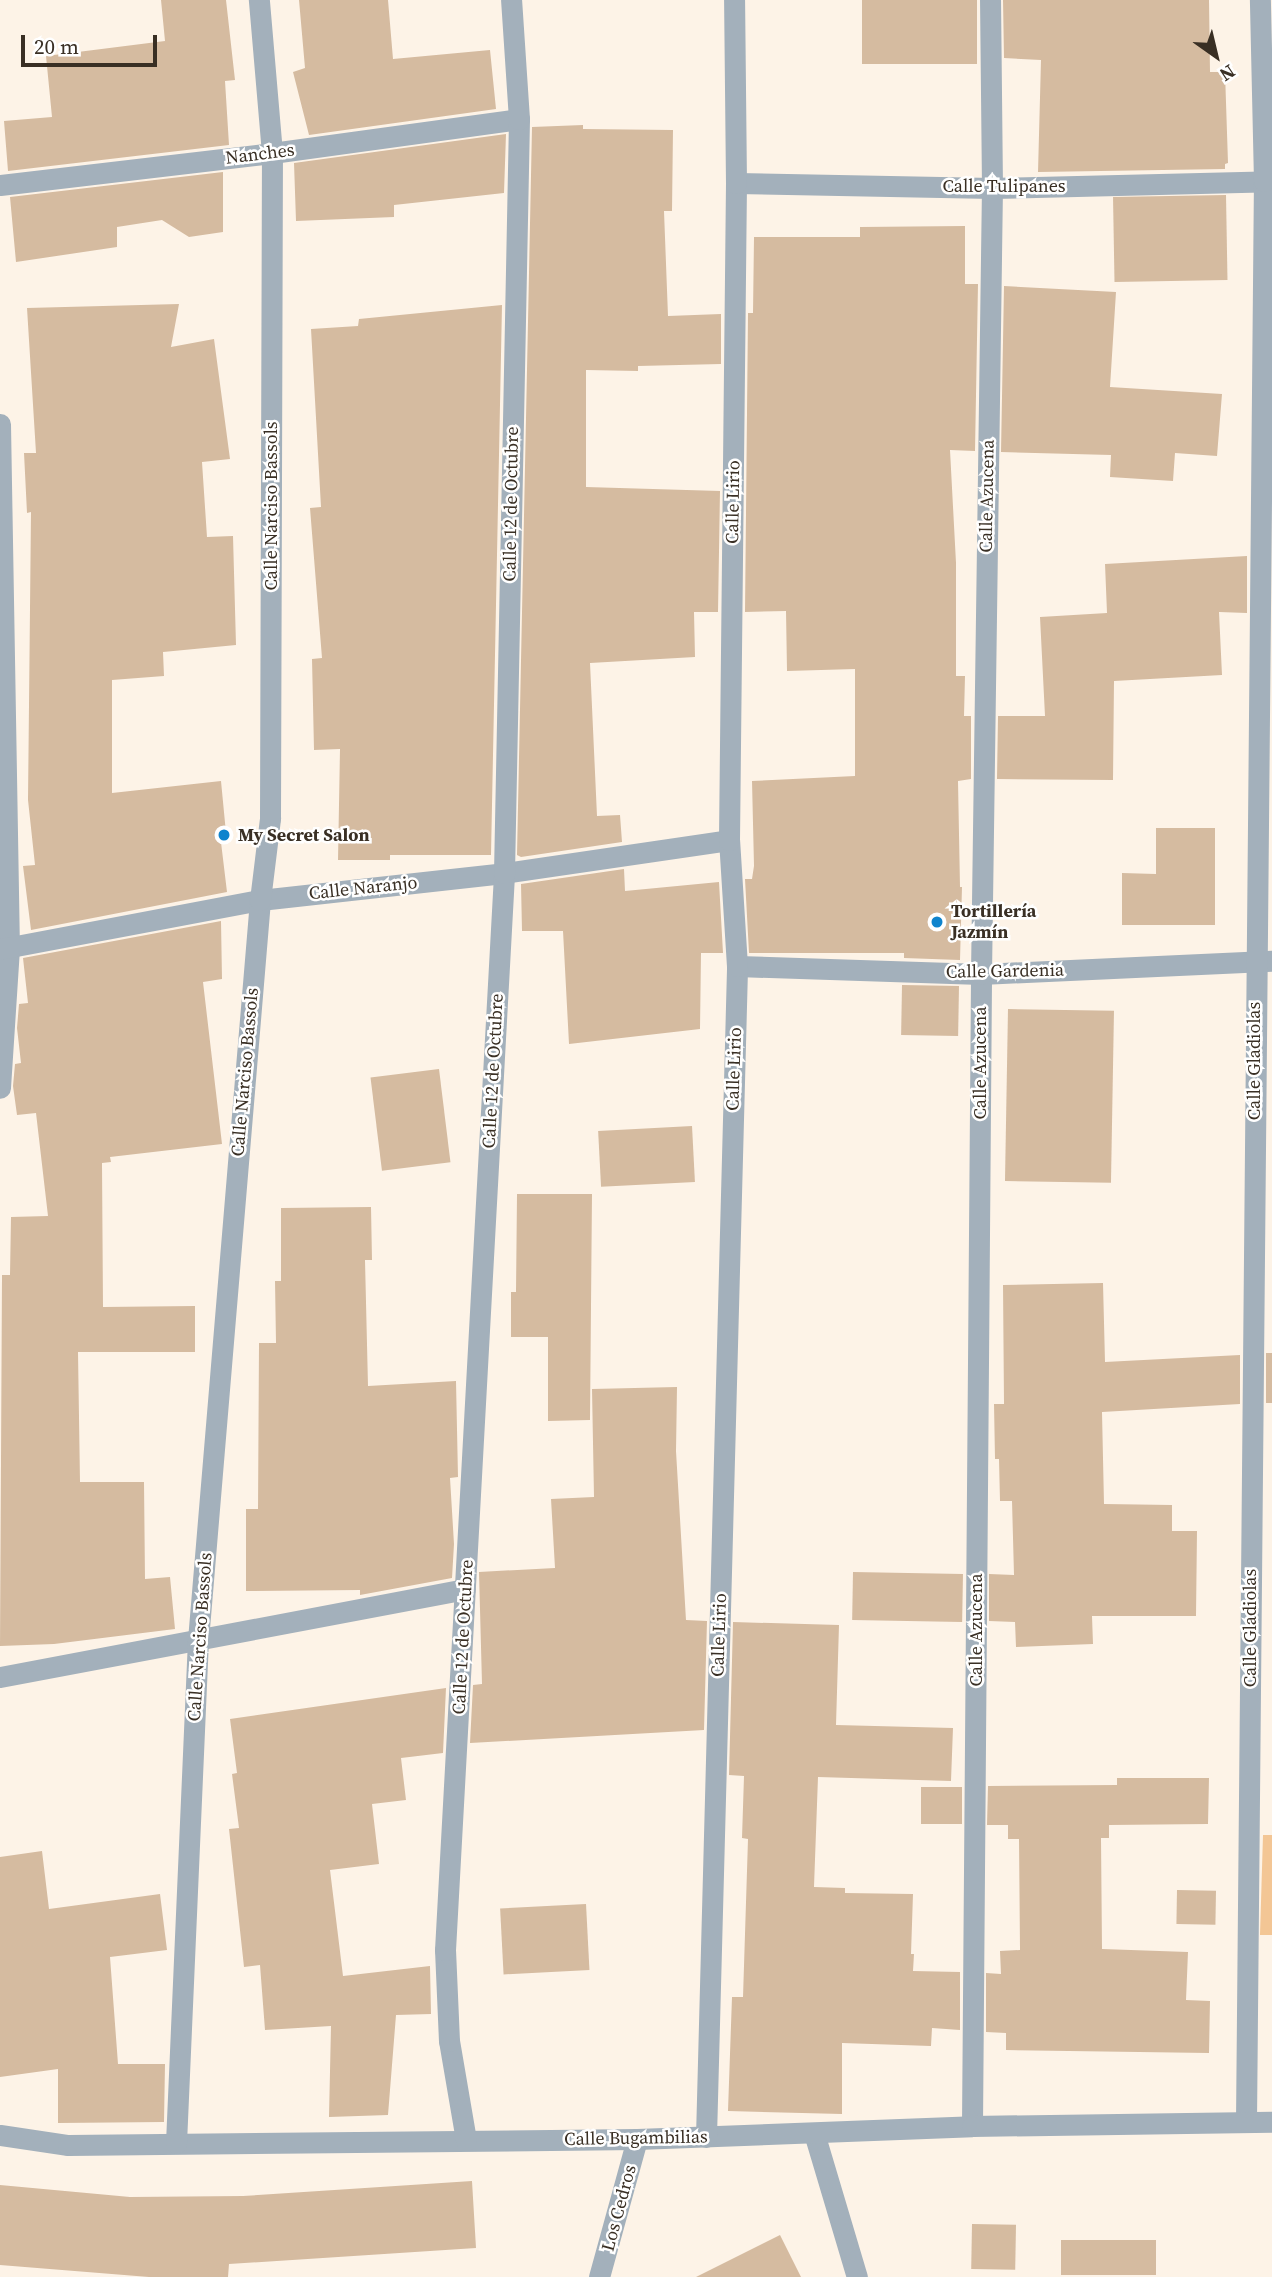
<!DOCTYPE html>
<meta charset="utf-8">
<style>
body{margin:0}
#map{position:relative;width:1272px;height:2277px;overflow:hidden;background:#fdf3e7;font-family:"Source Serif 4",serif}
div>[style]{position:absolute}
.green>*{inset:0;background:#f3c695}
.building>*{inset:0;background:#d5bba0;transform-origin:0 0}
.minor>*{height:21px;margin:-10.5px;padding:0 10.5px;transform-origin:10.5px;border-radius:10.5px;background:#a3b0bb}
.dots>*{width:19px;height:19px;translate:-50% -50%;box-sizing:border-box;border:4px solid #fff;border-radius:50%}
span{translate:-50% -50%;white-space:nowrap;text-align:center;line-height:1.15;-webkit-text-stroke:5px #fff;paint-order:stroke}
.street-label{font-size:18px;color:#392f24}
.poi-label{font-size:18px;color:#392f24;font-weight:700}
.left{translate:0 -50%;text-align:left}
.north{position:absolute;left:1181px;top:21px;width:70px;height:70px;-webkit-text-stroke:5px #fff;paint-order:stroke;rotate:146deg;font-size:19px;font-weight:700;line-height:28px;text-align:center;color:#392f24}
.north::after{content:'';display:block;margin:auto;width:24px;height:32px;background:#392f24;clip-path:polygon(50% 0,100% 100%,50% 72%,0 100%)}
.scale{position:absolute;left:21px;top:35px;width:136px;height:32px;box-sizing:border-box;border:4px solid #392f24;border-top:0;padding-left:9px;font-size:21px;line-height:24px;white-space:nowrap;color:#392f24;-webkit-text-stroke:5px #fff;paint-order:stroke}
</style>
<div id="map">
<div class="green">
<div style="clip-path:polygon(1263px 1835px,1272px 1835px,1272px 1935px,1260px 1935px)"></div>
</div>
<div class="building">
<div style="clip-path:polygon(161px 0,226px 0,235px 80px,225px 81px,229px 145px,8px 171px,4px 121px,52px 117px,46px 56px,165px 41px)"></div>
<div style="clip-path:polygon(299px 0,388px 0,393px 59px,490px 50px,496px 109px,309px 135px,293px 72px,305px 68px)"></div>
<div style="left:862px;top:0;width:115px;height:64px"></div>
<div style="clip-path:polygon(1003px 0,1209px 0,1210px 72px,1225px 72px,1228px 163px,1225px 164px,1225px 169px,1038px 172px,1041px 60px,1004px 58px)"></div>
<div style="clip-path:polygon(583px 125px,583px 129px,673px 130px,672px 211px,664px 211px,668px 316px,721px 314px,721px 364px,638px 366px,638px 371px,586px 370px,586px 487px,720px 491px,718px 612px,694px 612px,695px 657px,590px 663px,597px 816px,620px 815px,622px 842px,521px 857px,517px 855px,532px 127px)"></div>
<div style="clip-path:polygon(506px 134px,504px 193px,394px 205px,394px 217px,296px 221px,294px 163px)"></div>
<div style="clip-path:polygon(223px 172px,223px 232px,189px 237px,162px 220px,117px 227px,117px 247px,16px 262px,10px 197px)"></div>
<div style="left:1226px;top:195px;width:85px;height:113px;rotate:89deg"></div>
<div style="clip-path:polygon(965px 226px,965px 284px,978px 284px,975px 451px,950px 450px,956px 563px,956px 676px,965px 676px,964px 716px,971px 716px,971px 779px,958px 781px,960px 887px,962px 887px,960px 960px,904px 958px,904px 953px,749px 953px,745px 879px,752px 879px,754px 866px,752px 781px,855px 776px,855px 669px,787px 671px,786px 611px,745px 612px,748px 313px,753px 313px,754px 237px,860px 237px,860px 227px)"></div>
<div style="clip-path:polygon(1004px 286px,1116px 292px,1110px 387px,1222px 394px,1217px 456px,1175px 453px,1173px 481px,1110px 477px,1111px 455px,1001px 452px)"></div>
<div style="clip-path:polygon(179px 304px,171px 347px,214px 339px,230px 459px,202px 462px,207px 537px,233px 536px,236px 645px,163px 652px,164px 676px,112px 680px,112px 793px,221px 781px,226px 833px,220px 834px,227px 892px,31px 930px,23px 866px,35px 865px,28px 800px,31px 512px,27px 513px,24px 453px,36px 453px,27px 308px)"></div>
<div style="clip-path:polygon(502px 305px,491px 855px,390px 855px,390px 860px,338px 860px,340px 749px,314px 750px,312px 659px,322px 658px,310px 508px,321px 507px,311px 329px,358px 326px,359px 319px)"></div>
<div style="clip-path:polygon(1247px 556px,1247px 613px,1219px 612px,1222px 675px,1114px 681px,1113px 780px,997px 779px,998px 716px,1045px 716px,1040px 617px,1107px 613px,1105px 564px)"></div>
<div style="clip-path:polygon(1156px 828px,1215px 828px,1215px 925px,1122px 925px,1122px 873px,1156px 874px)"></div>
<div style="clip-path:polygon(624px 869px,625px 891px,719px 882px,723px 953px,701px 953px,700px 1029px,569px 1044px,563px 931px,522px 931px,521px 884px)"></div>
<div style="clip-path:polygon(221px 921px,222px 979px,203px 982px,222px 1144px,110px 1157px,111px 1162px,102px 1163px,103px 1307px,195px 1306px,195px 1352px,78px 1352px,80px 1482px,144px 1482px,145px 1579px,170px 1577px,175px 1629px,54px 1644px,0 1646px,2px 1275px,10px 1275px,11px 1217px,48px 1216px,36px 1113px,17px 1115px,13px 1086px,15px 1064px,21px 1063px,17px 1028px,19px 1004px,28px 1003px,23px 958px)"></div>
<div style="left:902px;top:985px;width:57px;height:50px;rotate:1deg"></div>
<div style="left:1008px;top:1009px;width:106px;height:172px;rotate:1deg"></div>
<div style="left:439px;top:1069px;width:94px;height:69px;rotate:83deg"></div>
<div style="left:692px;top:1126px;width:56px;height:94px;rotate:87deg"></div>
<div style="clip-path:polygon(517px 1194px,592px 1194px,590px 1420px,548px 1421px,548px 1337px,511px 1337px,511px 1292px,516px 1292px)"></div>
<div style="clip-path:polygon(371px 1207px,372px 1260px,365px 1260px,368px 1386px,456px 1381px,458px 1477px,450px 1478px,454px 1544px,452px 1578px,360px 1595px,360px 1590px,246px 1591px,246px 1509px,258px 1509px,259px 1343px,276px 1343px,275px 1281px,281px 1281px,281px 1208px)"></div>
<div style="clip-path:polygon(1103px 1283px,1105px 1362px,1240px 1355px,1240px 1404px,1102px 1412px,1104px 1504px,1172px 1505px,1172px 1531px,1197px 1531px,1196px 1616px,1092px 1616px,1093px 1644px,1016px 1647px,1015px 1622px,989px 1621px,989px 1574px,1014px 1575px,1012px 1501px,1000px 1501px,999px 1459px,995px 1459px,994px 1404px,1004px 1404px,1003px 1285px)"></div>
<div style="left:1272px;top:1353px;width:50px;height:6px;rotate:90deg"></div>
<div style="clip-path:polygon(677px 1387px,676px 1451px,686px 1620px,707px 1621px,704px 1730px,470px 1743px,473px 1685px,482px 1684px,479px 1572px,555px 1568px,551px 1499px,594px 1497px,592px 1389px)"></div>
<div style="left:853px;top:1572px;width:110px;height:48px;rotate:1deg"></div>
<div style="clip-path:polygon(733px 1622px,839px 1625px,836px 1725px,953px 1728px,951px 1781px,818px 1777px,814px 1887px,845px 1888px,845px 1893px,913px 1894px,911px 1954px,914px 1954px,913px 1971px,960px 1972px,960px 2030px,932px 2028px,931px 2046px,842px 2043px,842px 2114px,728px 2111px,732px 1997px,743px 1997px,748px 1839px,742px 1838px,744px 1776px,729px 1775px)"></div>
<div style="clip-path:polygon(446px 1688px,443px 1753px,401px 1758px,406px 1800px,372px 1804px,379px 1864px,330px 1870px,343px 1976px,430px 1966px,431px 2014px,396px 2015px,388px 2115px,329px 2117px,331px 2026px,265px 2030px,260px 1965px,244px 1967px,229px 1829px,239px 1828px,232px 1774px,237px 1773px,230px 1719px)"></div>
<div style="clip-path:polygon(1117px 1778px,1209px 1778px,1208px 1824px,1109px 1825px,1109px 1838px,1101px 1838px,1102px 1949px,1188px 1952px,1186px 2000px,1210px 2001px,1209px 2053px,1006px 2050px,1006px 2033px,986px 2032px,986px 1973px,1001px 1974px,1000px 1951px,1020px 1950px,1019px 1839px,1008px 1839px,1008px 1825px,987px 1825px,988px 1786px,1117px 1785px)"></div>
<div style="left:921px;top:1787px;width:41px;height:37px"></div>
<div style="clip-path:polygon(42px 1851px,49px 1909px,160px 1894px,167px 1950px,110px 1957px,118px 2064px,165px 2064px,164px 2122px,58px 2123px,58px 2069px,0 2077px,0 1857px)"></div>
<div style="left:1177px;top:1890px;width:39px;height:34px;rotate:1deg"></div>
<div style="left:586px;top:1904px;width:66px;height:86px;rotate:87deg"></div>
<div style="clip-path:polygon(472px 2181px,476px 2248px,229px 2264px,228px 2277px,149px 2277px,0 2265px,0 2185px,130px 2197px,243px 2196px)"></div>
<div style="left:972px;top:2224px;width:44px;height:45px;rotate:1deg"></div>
<div style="clip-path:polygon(780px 2235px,801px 2277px,696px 2277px)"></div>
<div style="left:1156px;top:2240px;width:35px;height:95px;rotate:90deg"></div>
</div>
<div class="minor">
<div style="left:736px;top:183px;width:256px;rotate:1.1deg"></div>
<div style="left:992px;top:188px;width:280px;rotate:-1.4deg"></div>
<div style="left:0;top:185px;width:274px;rotate:-6.7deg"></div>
<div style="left:272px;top:153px;width:249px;rotate:-7.8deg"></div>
<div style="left:0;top:424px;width:524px;rotate:89.02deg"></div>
<div style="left:9px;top:948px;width:140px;rotate:93.7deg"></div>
<div style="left:0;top:949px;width:265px;rotate:-10.7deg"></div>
<div style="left:260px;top:900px;width:245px;rotate:-6.3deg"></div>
<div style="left:504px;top:873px;width:227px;rotate:-8.3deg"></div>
<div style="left:737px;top:966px;width:244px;rotate:1.9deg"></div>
<div style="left:981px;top:974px;width:291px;rotate:-2.6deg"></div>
<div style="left:0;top:1677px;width:473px;rotate:-10.7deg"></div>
<div style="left:1246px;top:2122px;width:1941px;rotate:-89.47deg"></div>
<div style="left:1264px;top:181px;width:181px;rotate:-91.3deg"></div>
<div style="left:972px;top:2126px;width:1152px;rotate:-89.55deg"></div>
<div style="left:981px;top:974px;width:786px;rotate:-89.2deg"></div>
<div style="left:992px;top:188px;width:188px;rotate:-90.6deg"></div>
<div style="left:814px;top:2133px;width:150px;rotate:73.4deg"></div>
<div style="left:0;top:2135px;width:69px;rotate:8.4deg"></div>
<div style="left:68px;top:2145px;width:569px;rotate:-0.6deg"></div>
<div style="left:637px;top:2139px;width:335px;rotate:-2.2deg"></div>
<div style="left:972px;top:2126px;width:300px;rotate:-0.8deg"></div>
<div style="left:706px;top:2137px;width:1171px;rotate:-88.48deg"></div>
<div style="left:737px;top:966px;width:126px;rotate:-93.6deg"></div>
<div style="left:729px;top:840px;width:657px;rotate:-89.39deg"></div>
<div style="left:736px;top:183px;width:183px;rotate:-90.6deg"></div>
<div style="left:466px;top:2140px;width:100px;rotate:-99.7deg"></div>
<div style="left:449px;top:2041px;width:91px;rotate:-92.5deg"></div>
<div style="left:445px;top:1950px;width:1079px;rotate:-86.86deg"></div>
<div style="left:504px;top:873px;width:754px;rotate:-88.86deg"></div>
<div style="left:519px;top:119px;width:119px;rotate:-93.8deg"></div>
<div style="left:176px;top:2143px;width:503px;rotate:-87.5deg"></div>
<div style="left:198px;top:1640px;width:743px;rotate:-85.21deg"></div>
<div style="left:260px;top:900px;width:83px;rotate:-83deg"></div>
<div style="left:270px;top:818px;width:665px;rotate:-89.83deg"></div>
<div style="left:272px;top:153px;width:154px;rotate:-94.9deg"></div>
<div style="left:599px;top:2277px;width:143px;rotate:-74.6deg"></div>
</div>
<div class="dots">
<div style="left:224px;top:835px;background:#0f84cd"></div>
<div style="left:937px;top:922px;background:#0f84cd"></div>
</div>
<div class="street-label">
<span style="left:260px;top:154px;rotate:-7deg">Nanches</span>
<span style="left:1004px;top:186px">Calle Tulipanes</span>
<span style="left:987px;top:496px;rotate:-89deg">Calle Azucena</span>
<span style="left:733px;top:502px;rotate:-89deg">Calle Lirio</span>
<span style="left:511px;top:504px;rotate:-89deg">Calle 12 de Octubre</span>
<span style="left:271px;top:506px;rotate:-90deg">Calle Narciso Bassols</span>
<span style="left:363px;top:888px;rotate:-6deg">Calle Naranjo</span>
<span style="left:1005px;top:971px;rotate:-1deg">Calle Gardenia</span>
<span style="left:1254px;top:1061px;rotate:-90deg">Calle Gladiolas</span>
<span style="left:980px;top:1063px;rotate:-90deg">Calle Azucena</span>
<span style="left:734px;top:1069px;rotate:-88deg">Calle Lirio</span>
<span style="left:493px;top:1071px;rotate:-87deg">Calle 12 de Octubre</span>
<span style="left:245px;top:1072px;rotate:-85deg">Calle Narciso Bassols</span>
<span style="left:1250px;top:1628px;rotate:-90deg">Calle Gladiolas</span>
<span style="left:976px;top:1630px;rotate:-90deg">Calle Azucena</span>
<span style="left:719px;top:1635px;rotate:-88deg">Calle Lirio</span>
<span style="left:200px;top:1637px;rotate:-86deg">Calle Narciso Bassols</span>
<span style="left:463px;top:1637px;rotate:-87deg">Calle 12 de Octubre</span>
<span style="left:636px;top:2138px;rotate:-1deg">Calle Bugambilias</span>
<span style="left:619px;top:2208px;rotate:-75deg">Los Cedros</span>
</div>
<div class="poi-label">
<span class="left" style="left:238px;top:835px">My Secret Salon</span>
<span class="left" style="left:951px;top:922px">Tortillería<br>Jazmín</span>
</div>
<div class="north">N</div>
<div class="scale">20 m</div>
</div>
